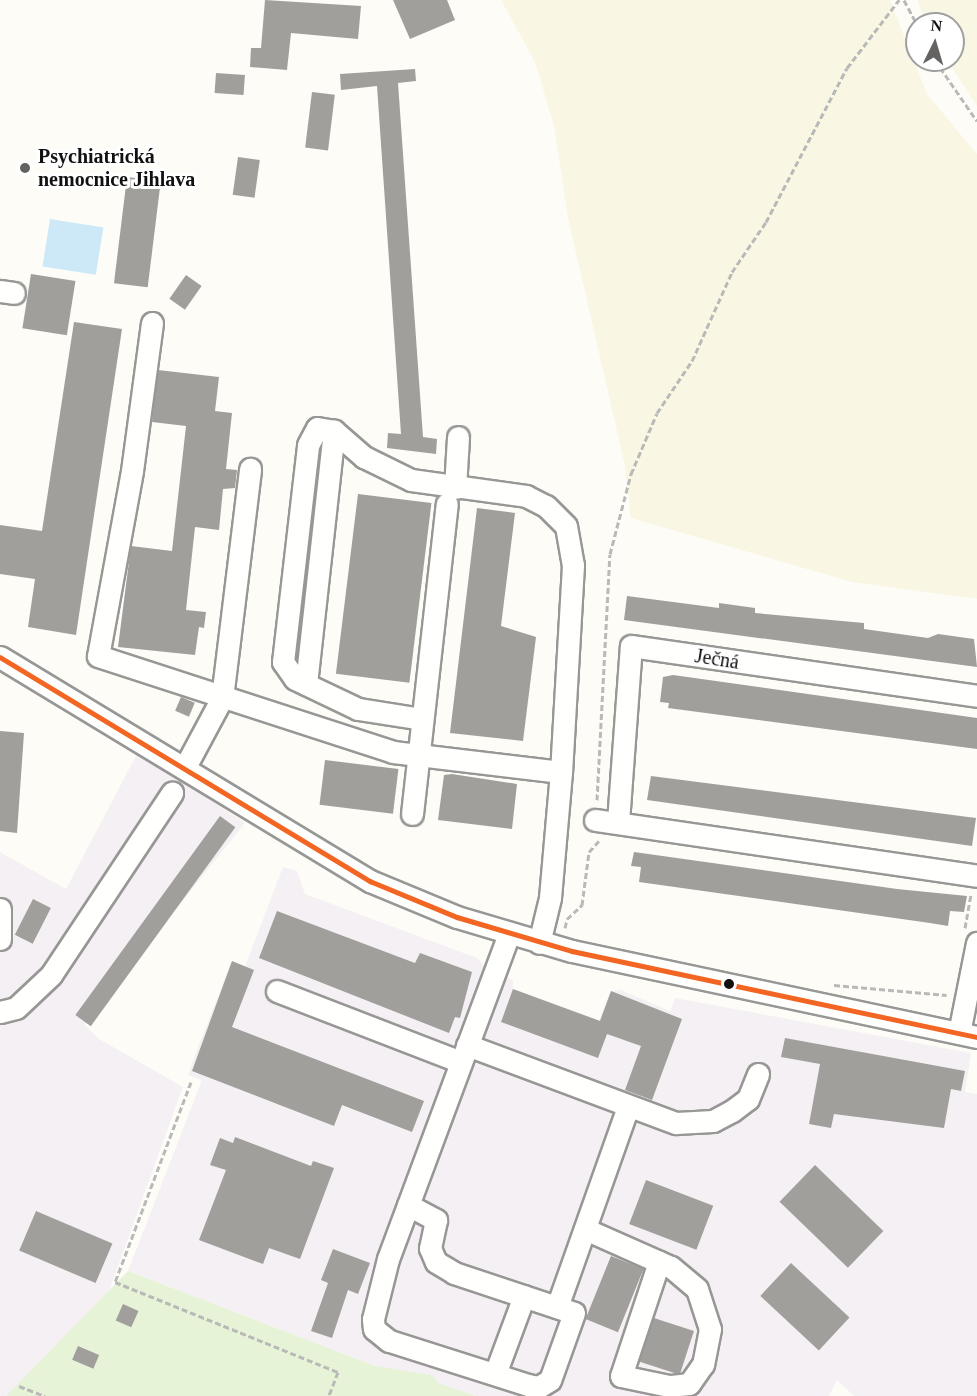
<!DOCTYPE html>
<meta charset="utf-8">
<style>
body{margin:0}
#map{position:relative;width:977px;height:1396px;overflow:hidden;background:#fdfcf7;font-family:Georgia,serif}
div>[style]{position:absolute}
.industrial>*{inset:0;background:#f5f0f3}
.farmland>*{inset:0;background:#f9f7e4}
.green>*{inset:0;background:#e7f3d7}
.water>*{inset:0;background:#cde8f7;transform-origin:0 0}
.building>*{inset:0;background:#a19f9c;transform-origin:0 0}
.path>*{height:3px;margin-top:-1.5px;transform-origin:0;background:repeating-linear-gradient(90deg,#b9b9b8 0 6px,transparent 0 9px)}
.roads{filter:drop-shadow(2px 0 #979795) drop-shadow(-2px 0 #979795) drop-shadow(0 2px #979795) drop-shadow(0 -2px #979795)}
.minor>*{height:21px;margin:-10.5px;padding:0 10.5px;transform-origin:10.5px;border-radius:10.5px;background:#fffffe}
.bus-1>*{height:4.5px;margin:-2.25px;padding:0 2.25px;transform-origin:2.25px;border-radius:2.25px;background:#f26522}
.dots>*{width:16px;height:16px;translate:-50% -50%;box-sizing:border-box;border:3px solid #fff;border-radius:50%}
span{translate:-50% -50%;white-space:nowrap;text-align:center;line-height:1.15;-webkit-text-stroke:6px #fff;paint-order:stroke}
.poi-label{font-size:20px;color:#111;font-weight:700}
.left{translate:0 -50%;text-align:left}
.street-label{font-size:20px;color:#111}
.north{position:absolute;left:905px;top:12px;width:60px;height:60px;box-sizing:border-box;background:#fff;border:2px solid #a0a0a0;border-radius:50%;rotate:5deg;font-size:16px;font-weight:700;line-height:24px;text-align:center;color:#111}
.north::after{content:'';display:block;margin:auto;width:21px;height:27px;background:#646362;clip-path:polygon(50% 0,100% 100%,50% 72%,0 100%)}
</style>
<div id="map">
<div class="industrial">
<div style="clip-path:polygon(138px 752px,245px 823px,84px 1024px,99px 1039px,183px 1087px,109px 1291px,7px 1396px,0 1396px,0 852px,66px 889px)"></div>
<div style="clip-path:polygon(283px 867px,297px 871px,305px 894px,477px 958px,487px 969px,513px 980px,513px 989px,599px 1020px,611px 991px,621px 990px,670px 1011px,675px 998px,971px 1053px,965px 1092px,977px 1094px,977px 1396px,854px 1396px,837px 1380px,829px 1396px,476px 1396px,375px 1366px,128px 1271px,202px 1080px,188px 1075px,197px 1050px,231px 963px,245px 967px)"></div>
</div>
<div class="farmland">
<div style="clip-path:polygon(501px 0,890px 0,927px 94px,977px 154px,977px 599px,852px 582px,631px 518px,625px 466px,568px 218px,554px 126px,535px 62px)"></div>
<div style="clip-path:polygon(917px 0,977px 0,977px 106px,947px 60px,953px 60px,953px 24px,927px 24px)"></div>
</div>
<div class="green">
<div style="clip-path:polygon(128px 1271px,375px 1366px,432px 1375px,438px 1383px,476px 1396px,6px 1396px)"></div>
</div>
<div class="water">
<div style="left:50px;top:219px;width:54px;height:48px;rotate:9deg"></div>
</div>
<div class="building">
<div style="clip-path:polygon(265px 0,361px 6px,358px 39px,291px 33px,287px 70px,250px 67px,251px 48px,261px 48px)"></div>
<div style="clip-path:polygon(393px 0,447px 0,455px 20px,410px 39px)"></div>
<div style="clip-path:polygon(415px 69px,416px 81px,398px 83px,423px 437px,437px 439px,436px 454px,387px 448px,388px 433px,401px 434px,377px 86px,341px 90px,340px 74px)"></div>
<div style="left:216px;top:73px;width:29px;height:20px;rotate:4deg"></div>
<div style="left:312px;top:92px;width:23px;height:56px;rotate:7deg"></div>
<div style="left:238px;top:157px;width:22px;height:38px;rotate:8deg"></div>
<div style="left:127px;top:177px;width:34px;height:107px;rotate:7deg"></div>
<div style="left:31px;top:274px;width:45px;height:55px;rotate:9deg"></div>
<div style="left:186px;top:275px;width:19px;height:29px;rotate:35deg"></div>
<div style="clip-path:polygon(74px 322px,122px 329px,76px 635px,28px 627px,35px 579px,0 574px,0 525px,42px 531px)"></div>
<div style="clip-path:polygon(158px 370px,219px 377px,215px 411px,232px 413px,226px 469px,237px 470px,235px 488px,223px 489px,219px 530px,195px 527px,186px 610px,206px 612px,204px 628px,199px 627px,195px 655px,118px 647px,131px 546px,172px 551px,186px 426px,152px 422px)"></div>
<div style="left:358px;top:494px;width:74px;height:181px;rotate:7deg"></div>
<div style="clip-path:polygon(477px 508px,515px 513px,501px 626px,536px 637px,523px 741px,450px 733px)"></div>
<div style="clip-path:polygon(627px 596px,719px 608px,719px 603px,755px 608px,755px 613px,864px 623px,864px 629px,928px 638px,938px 634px,974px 639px,977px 667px,624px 620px)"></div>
<div style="clip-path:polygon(673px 675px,977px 718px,977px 749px,668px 708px,669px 703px,660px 702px,663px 677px)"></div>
<div style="left:181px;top:697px;width:15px;height:15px;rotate:23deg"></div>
<div style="clip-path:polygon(0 731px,24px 733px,17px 833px,0 831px)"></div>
<div style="left:325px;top:760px;width:74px;height:45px;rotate:7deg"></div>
<div style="clip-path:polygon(452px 774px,517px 784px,512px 829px,438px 820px,444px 775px)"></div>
<div style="clip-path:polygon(651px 776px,976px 818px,972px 846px,647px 800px)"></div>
<div style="left:220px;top:816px;width:19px;height:246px;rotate:36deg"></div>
<div style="clip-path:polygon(634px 852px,897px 889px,967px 896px,964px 912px,950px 911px,948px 926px,930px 923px,639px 882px,641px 867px,631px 866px)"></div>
<div style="left:33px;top:899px;width:20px;height:40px;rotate:27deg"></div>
<div style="clip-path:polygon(277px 911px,415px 963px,420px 953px,472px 972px,460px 1018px,455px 1017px,449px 1033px,259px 958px)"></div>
<div style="clip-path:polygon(232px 961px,254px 970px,232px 1027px,424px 1101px,412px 1132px,342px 1105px,334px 1126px,192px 1071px)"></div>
<div style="clip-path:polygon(513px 989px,600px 1021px,611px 991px,682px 1019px,652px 1100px,625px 1090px,641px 1046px,607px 1034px,598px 1058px,501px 1022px)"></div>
<div style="clip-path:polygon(785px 1038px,965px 1071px,961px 1091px,951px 1089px,944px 1128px,834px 1114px,831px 1128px,809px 1124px,820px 1064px,781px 1057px)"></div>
<div style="clip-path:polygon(235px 1137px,311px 1166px,313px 1161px,334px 1168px,300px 1259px,269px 1248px,263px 1264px,199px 1240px,226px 1170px,210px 1165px,220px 1138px,233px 1143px)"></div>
<div style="left:815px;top:1165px;width:95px;height:51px;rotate:44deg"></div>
<div style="left:646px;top:1180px;width:72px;height:47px;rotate:21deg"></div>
<div style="left:36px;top:1211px;width:83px;height:43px;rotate:23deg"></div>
<div style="clip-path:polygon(333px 1249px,370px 1263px,358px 1294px,348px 1290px,332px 1338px,311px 1331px,328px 1283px,321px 1280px)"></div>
<div style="left:611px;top:1256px;width:35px;height:68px;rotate:22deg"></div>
<div style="left:791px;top:1263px;width:80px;height:45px;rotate:43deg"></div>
<div style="left:123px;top:1304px;width:17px;height:18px;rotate:24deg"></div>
<div style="left:654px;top:1318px;width:42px;height:46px;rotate:18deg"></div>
<div style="left:78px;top:1346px;width:23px;height:15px;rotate:23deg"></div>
</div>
<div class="path">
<div style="left:904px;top:0;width:27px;rotate:62deg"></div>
<div style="left:935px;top:60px;width:74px;rotate:55.5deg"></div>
<div style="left:597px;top:800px;width:246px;rotate:-87deg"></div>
<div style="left:610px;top:554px;width:83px;rotate:-75.3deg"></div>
<div style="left:631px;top:474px;width:66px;rotate:-66.9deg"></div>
<div style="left:657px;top:413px;width:63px;rotate:-56.1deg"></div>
<div style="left:692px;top:361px;width:98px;rotate:-65.8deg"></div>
<div style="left:732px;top:272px;width:60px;rotate:-55.8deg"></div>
<div style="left:766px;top:222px;width:174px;rotate:-62.3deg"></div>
<div style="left:847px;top:68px;width:86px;rotate:-52.6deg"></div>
<div style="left:565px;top:928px;width:9px;rotate:-77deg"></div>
<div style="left:567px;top:919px;width:21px;rotate:-43deg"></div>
<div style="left:582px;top:905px;width:53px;rotate:-82.5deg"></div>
<div style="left:589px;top:852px;width:15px;rotate:-48deg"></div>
<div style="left:965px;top:928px;width:36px;rotate:-80deg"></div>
<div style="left:834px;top:985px;width:113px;rotate:5.1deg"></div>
<div style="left:191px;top:1082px;width:214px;rotate:110.8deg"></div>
<div style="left:115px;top:1282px;width:240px;rotate:22deg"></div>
<div style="left:338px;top:1372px;width:26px;rotate:111deg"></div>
<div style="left:19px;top:1386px;width:28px;rotate:21deg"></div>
</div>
<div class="roads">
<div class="minor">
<div style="left:0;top:291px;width:14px;rotate:8deg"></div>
<div style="left:152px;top:323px;width:149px;rotate:97.7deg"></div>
<div style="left:132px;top:471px;width:188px;rotate:100.4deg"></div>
<div style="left:98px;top:656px;width:310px;rotate:18deg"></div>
<div style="left:393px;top:752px;width:169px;rotate:6.8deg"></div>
<div style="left:455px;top:488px;width:51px;rotate:-86.6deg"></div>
<div style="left:0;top:657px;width:433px;rotate:31.2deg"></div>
<div style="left:370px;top:881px;width:94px;rotate:22.5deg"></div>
<div style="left:457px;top:917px;width:120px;rotate:16.5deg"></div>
<div style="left:572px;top:951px;width:414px;rotate:12deg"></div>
<div style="left:306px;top:684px;width:255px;rotate:-83.7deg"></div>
<div style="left:422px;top:719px;width:65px;rotate:-171.1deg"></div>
<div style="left:358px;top:709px;width:70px;rotate:-154.5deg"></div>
<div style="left:295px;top:679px;width:21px;rotate:-125deg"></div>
<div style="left:283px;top:662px;width:218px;rotate:-83.4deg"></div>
<div style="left:308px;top:445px;width:19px;rotate:-62deg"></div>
<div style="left:317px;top:428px;width:17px;rotate:10deg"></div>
<div style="left:334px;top:431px;width:40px;rotate:41deg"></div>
<div style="left:364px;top:457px;width:52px;rotate:26.1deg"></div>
<div style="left:411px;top:480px;width:116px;rotate:7.9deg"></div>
<div style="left:526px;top:496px;width:22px;rotate:27deg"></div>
<div style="left:546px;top:506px;width:28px;rotate:45deg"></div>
<div style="left:566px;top:526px;width:40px;rotate:80deg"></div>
<div style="left:573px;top:565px;width:207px;rotate:93.3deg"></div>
<div style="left:561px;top:772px;width:126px;rotate:95deg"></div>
<div style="left:550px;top:898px;width:46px;rotate:103.7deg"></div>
<div style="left:185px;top:767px;width:78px;rotate:-61.8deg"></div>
<div style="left:222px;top:698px;width:231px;rotate:-83deg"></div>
<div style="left:412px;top:814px;width:312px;rotate:-83.6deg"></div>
<div style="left:595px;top:820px;width:386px;rotate:8.3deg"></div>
<div style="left:618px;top:822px;width:176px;rotate:-85.8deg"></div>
<div style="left:631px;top:646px;width:350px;rotate:8.2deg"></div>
<div style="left:0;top:909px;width:30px;rotate:90deg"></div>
<div style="left:277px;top:991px;width:197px;rotate:21.1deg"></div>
<div style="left:0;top:1012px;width:16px;rotate:-14deg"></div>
<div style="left:16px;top:1008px;width:48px;rotate:-43.3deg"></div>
<div style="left:51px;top:975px;width:219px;rotate:-56.4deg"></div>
<div style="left:959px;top:1033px;width:92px;rotate:-78.7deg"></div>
<div style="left:467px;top:1045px;width:223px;rotate:20.5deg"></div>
<div style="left:676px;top:1123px;width:37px;rotate:-3deg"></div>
<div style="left:713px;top:1121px;width:21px;rotate:-28deg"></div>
<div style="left:732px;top:1111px;width:20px;rotate:-37deg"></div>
<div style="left:748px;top:1099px;width:27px;rotate:-68deg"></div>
<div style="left:408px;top:1205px;width:32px;rotate:28deg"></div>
<div style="left:436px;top:1220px;width:29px;rotate:102deg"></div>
<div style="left:430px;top:1248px;width:15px;rotate:67deg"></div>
<div style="left:436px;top:1262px;width:21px;rotate:31deg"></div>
<div style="left:454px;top:1273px;width:126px;rotate:18.4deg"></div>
<div style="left:574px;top:1313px;width:71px;rotate:109.7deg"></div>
<div style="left:550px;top:1380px;width:13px;rotate:148deg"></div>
<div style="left:539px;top:1387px;width:11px;rotate:-170deg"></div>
<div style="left:528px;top:1385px;width:146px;rotate:-162.4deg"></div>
<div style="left:389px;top:1341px;width:19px;rotate:-141deg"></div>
<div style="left:374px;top:1329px;width:10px;rotate:-96deg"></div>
<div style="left:373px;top:1319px;width:62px;rotate:-76deg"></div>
<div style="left:388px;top:1259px;width:348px;rotate:-69.6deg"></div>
<div style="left:585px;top:1229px;width:81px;rotate:24deg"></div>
<div style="left:659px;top:1262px;width:13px;rotate:23deg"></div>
<div style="left:671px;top:1267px;width:34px;rotate:40deg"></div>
<div style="left:697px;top:1289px;width:42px;rotate:72deg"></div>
<div style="left:710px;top:1329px;width:36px;rotate:101deg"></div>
<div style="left:703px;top:1364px;width:24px;rotate:125deg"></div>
<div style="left:689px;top:1384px;width:20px;rotate:174deg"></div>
<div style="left:669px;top:1386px;width:49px;rotate:-168.2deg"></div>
<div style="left:621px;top:1376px;width:120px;rotate:-71.6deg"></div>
<div style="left:557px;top:1307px;width:212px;rotate:-70.5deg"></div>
<div style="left:495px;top:1374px;width:83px;rotate:-69.6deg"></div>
</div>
</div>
<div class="bus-1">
<div style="left:0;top:657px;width:433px;rotate:31.2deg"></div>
<div style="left:370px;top:881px;width:94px;rotate:22.5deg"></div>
<div style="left:457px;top:917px;width:120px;rotate:16.5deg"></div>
<div style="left:572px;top:951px;width:414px;rotate:12deg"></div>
</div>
<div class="dots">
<div style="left:25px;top:168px;background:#646362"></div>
<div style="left:729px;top:984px;background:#111"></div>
</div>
<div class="poi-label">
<span class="left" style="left:38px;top:168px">Psychiatrická<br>nemocnice Jihlava</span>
</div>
<div class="street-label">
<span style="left:717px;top:659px;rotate:9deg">Ječná</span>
</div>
<div class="north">N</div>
</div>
